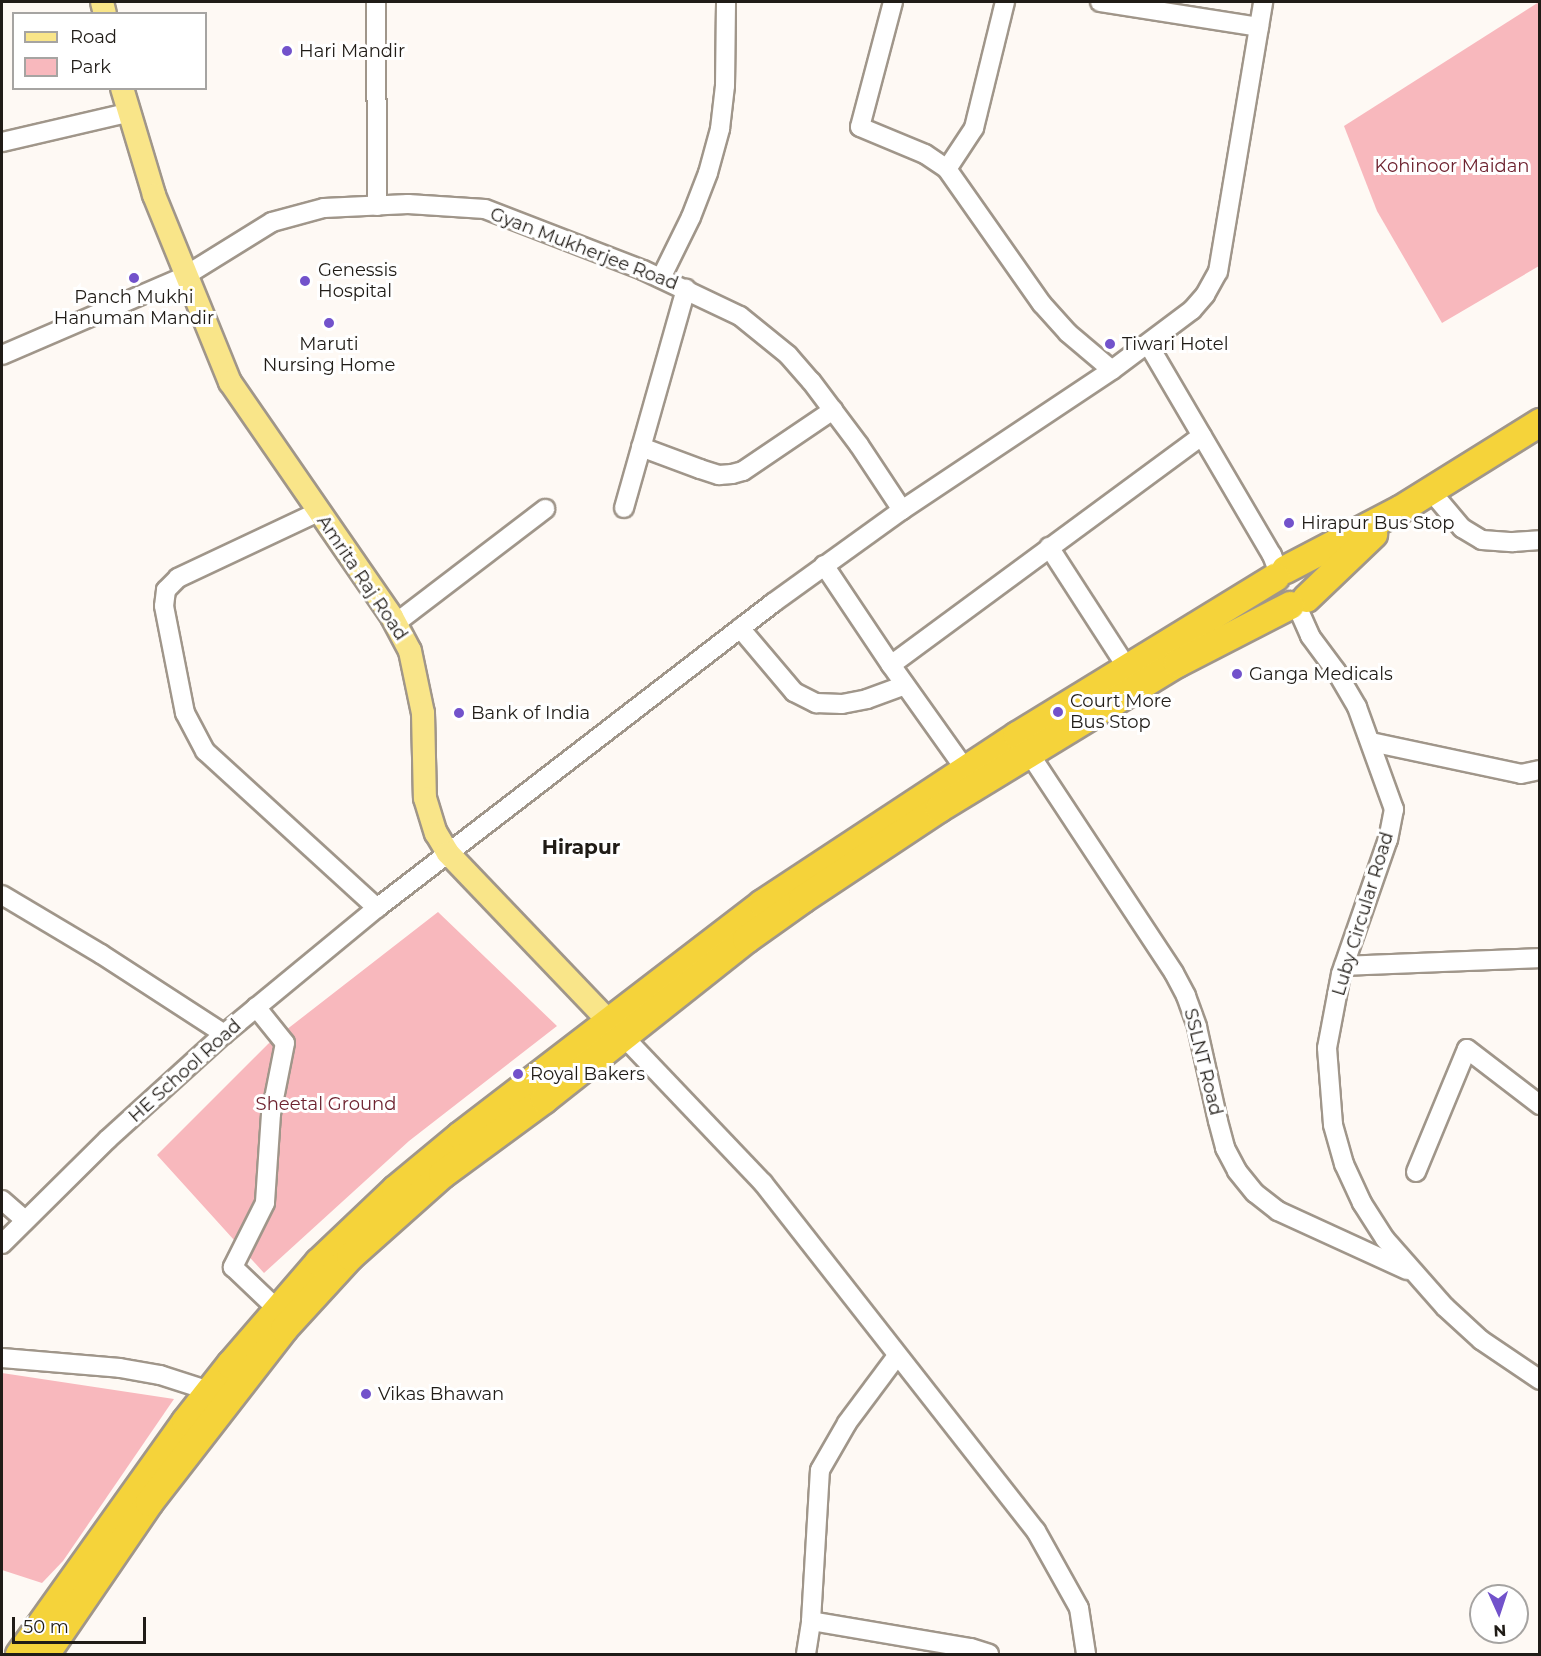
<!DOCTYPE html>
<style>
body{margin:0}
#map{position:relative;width:1541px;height:1656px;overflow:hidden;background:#fef9f4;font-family:Montserrat,sans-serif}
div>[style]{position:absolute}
.green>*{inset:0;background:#f8b8bd}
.roads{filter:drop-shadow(2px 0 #a0968a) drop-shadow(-2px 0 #a0968a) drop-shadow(0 2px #a0968a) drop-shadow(0 -2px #a0968a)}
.minor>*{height:18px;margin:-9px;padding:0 9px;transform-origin:9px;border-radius:9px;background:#fff}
.major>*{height:22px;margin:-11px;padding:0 11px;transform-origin:11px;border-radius:11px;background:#f9e589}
.highway>*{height:27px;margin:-13.5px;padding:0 13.5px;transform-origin:13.5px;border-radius:13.5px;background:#f5d33a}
.dots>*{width:16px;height:16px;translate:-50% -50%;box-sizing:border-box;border:3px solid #fff;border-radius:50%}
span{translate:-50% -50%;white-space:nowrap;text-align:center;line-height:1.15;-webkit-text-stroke:6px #fff;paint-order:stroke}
.poi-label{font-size:18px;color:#201c17}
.left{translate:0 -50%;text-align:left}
.park-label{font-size:18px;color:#6e2330}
.street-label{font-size:18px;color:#201c17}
.neighbourhood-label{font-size:20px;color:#201c17;font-weight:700}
.frame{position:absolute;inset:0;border:3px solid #201c17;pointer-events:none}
.legend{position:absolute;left:12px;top:12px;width:195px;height:78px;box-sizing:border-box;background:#fff;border:2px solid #a6a4a2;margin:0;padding:8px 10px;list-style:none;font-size:18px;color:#201c17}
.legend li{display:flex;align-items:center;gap:12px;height:30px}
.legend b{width:30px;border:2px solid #a6a4a2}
.north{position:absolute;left:1469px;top:1584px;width:60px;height:60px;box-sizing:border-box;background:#fff;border:2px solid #a6a4a2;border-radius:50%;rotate:177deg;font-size:16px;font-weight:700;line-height:24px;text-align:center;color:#201c17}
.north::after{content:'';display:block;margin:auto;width:21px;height:27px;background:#7252cb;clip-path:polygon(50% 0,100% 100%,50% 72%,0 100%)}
.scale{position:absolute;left:12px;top:1617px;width:134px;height:27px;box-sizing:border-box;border:3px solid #201c17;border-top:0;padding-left:8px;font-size:18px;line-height:21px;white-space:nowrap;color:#201c17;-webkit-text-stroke:4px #fff;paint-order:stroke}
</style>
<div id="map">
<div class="green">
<div style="clip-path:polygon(1539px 2px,1539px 266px,1442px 323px,1377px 211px,1344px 126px)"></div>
<div style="clip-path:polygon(438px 912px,557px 1026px,409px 1141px,264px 1273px,157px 1155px,268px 1044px)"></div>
<div style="clip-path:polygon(2px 1373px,174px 1399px,63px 1561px,42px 1583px,2px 1570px)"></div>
</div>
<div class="roads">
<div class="minor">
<div style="left:376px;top:2px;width:204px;rotate:89.7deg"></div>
<div style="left:893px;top:2px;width:129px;rotate:104.8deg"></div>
<div style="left:860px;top:127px;width:70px;rotate:22.6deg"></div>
<div style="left:925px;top:154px;width:27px;rotate:34deg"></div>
<div style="left:947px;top:169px;width:165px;rotate:54.9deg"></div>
<div style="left:1042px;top:304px;width:39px;rotate:48deg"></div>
<div style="left:1068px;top:333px;width:57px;rotate:40.1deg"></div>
<div style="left:1100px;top:2px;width:161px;rotate:8.9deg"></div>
<div style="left:2px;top:142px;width:128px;rotate:-13.1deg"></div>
<div style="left:947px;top:169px;width:49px;rotate:-56.6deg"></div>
<div style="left:974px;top:128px;width:130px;rotate:-76.2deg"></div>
<div style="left:661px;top:278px;width:68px;rotate:-63.8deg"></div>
<div style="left:691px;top:217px;width:47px;rotate:-68.9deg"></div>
<div style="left:708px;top:173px;width:46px;rotate:-74.7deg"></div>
<div style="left:720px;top:129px;width:43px;rotate:-83.4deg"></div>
<div style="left:725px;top:86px;width:84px;rotate:-89.3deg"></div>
<div style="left:1148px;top:344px;width:245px;rotate:59.6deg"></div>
<div style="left:1272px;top:555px;width:19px;rotate:69deg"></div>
<div style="left:2px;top:355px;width:199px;rotate:-23.3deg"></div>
<div style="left:185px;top:276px;width:102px;rotate:-31.8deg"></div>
<div style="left:272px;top:222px;width:54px;rotate:-15.1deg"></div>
<div style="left:324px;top:208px;width:84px;rotate:-2.7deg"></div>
<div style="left:408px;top:204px;width:77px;rotate:3.7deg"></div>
<div style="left:485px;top:209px;width:169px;rotate:21.1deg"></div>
<div style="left:643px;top:270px;width:107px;rotate:25.4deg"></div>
<div style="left:740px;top:316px;width:62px;rotate:39.1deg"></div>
<div style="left:788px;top:355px;width:35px;rotate:49deg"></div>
<div style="left:811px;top:381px;width:80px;rotate:53.1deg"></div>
<div style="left:859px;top:445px;width:78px;rotate:56.5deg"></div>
<div style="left:641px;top:447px;width:63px;rotate:20.4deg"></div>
<div style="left:700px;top:469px;width:20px;rotate:18deg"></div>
<div style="left:719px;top:475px;width:13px;rotate:-4deg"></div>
<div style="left:732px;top:474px;width:11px;rotate:-15deg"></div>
<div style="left:743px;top:471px;width:109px;rotate:-34.1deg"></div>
<div style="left:1430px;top:490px;width:50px;rotate:49.9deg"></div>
<div style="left:1462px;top:528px;width:23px;rotate:31deg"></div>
<div style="left:1482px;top:540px;width:31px;rotate:4deg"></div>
<div style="left:1513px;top:542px;width:27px;rotate:-4deg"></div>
<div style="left:624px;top:508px;width:228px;rotate:-74.2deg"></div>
<div style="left:318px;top:512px;width:155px;rotate:154.8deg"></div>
<div style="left:178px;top:578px;width:17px;rotate:135deg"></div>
<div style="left:166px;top:590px;width:16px;rotate:97deg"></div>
<div style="left:164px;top:606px;width:109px;rotate:78.9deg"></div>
<div style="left:185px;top:713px;width:43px;rotate:62.2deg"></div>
<div style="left:205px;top:751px;width:233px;rotate:42.4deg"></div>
<div style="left:1049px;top:547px;width:145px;rotate:57.1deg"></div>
<div style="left:824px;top:565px;width:120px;rotate:56.2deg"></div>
<div style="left:1296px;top:604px;width:35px;rotate:66deg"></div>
<div style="left:1310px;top:636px;width:44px;rotate:53.4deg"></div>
<div style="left:1336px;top:671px;width:42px;rotate:59.7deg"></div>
<div style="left:1357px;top:707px;width:109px;rotate:70.1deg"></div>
<div style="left:1394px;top:809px;width:31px;rotate:101deg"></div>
<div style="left:1388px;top:839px;width:143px;rotate:109.2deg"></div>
<div style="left:1341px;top:974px;width:75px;rotate:100.7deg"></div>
<div style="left:1327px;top:1048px;width:77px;rotate:85.5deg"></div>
<div style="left:1333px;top:1125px;width:41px;rotate:74.2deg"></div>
<div style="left:1344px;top:1164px;width:43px;rotate:65.2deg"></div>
<div style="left:1362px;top:1203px;width:43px;rotate:57.4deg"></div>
<div style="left:1385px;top:1239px;width:91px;rotate:48.6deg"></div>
<div style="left:1445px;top:1307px;width:49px;rotate:42.5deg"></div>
<div style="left:1481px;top:1340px;width:71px;rotate:34.1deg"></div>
<div style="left:396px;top:623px;width:188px;rotate:-37.4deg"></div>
<div style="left:740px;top:628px;width:84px;rotate:49.8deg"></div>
<div style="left:794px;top:692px;width:25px;rotate:27deg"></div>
<div style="left:816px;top:703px;width:26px;rotate:2deg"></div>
<div style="left:842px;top:704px;width:25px;rotate:-11deg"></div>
<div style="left:867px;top:699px;width:40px;rotate:-20.2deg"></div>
<div style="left:1371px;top:742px;width:153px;rotate:12deg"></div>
<div style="left:1521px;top:774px;width:19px;rotate:-12deg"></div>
<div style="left:1021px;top:746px;width:11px;rotate:41deg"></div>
<div style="left:1029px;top:753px;width:263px;rotate:56.6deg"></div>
<div style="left:1174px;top:973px;width:26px;rotate:62deg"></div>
<div style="left:1186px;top:996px;width:33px;rotate:70deg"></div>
<div style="left:1197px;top:1027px;width:96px;rotate:77.4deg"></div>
<div style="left:1218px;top:1121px;width:28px;rotate:75deg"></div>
<div style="left:1225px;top:1148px;width:26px;rotate:62deg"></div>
<div style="left:1237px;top:1171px;width:28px;rotate:51deg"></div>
<div style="left:1255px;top:1193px;width:29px;rotate:38deg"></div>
<div style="left:1278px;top:1211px;width:142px;rotate:24.6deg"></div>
<div style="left:965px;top:769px;width:128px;rotate:-125.4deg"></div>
<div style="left:891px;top:665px;width:386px;rotate:-36.4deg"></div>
<div style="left:2px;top:895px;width:115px;rotate:30.8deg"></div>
<div style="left:101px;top:954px;width:147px;rotate:33deg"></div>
<div style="left:1344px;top:966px;width:196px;rotate:-2.3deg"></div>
<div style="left:256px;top:1007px;width:46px;rotate:51.1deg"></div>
<div style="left:285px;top:1043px;width:72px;rotate:101.2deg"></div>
<div style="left:271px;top:1114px;width:89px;rotate:93.9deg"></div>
<div style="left:265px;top:1203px;width:72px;rotate:116.6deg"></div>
<div style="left:233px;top:1267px;width:59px;rotate:43.6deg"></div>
<div style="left:623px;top:1036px;width:203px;rotate:46.4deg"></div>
<div style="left:763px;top:1183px;width:442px;rotate:51.9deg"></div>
<div style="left:1036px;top:1531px;width:88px;rotate:60.8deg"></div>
<div style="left:1079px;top:1608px;width:47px;rotate:81.3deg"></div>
<div style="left:1416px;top:1172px;width:133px;rotate:-67.5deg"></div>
<div style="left:1467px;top:1049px;width:92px;rotate:37.5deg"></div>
<div style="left:2px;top:1200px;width:30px;rotate:41deg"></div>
<div style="left:2px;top:1244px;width:149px;rotate:-44.7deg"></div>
<div style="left:108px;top:1139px;width:156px;rotate:-42.2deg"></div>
<div style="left:224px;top:1034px;width:198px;rotate:-39.5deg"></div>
<div style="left:377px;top:908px;width:500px;rotate:-37.6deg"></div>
<div style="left:773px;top:603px;width:159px;rotate:-35.8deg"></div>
<div style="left:902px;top:510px;width:252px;rotate:-33.7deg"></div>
<div style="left:1112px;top:370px;width:100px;rotate:-36.9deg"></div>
<div style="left:1192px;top:310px;width:20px;rotate:-49deg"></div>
<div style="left:1205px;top:295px;width:26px;rotate:-61deg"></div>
<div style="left:1218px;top:272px;width:274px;rotate:-80.5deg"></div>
<div style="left:2px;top:1358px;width:118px;rotate:4.8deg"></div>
<div style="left:120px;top:1368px;width:41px;rotate:9.9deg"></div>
<div style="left:160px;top:1375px;width:62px;rotate:17.9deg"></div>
<div style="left:811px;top:1621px;width:162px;rotate:9.6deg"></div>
<div style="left:971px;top:1648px;width:19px;rotate:18deg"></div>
<div style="left:806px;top:1654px;width:33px;rotate:-81deg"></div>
<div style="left:811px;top:1621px;width:151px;rotate:-86.6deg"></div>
<div style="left:820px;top:1470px;width:54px;rotate:-60.1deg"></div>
<div style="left:847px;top:1423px;width:84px;rotate:-53.3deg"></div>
</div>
<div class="major">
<div style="left:102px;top:2px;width:12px;rotate:76deg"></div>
<div style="left:122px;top:88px;width:112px;rotate:73.3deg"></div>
<div style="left:154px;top:195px;width:202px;rotate:67.9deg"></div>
<div style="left:230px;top:382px;width:285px;rotate:55.4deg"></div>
<div style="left:392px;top:617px;width:38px;rotate:62deg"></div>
<div style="left:410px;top:651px;width:63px;rotate:78.2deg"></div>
<div style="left:423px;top:713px;width:85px;rotate:88.7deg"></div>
<div style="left:425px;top:798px;width:37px;rotate:73deg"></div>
<div style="left:436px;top:833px;width:23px;rotate:59deg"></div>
<div style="left:448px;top:853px;width:248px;rotate:46.3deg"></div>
</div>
<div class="highway">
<div style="left:1285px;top:569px;width:130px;rotate:-27.6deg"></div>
<div style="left:1400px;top:509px;width:165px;rotate:-31.9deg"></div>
<div style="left:1306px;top:598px;width:93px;rotate:-43.7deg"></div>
<div style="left:19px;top:1654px;width:286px;rotate:-54.5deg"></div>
<div style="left:185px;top:1421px;width:73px;rotate:-51.7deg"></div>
<div style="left:230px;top:1364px;width:135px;rotate:-49.2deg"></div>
<div style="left:318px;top:1262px;width:106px;rotate:-43.5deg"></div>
<div style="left:395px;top:1189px;width:85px;rotate:-39.7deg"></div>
<div style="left:460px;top:1135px;width:381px;rotate:-37.5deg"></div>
<div style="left:762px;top:903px;width:305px;rotate:-33.4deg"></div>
<div style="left:1017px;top:735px;width:303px;rotate:-31.5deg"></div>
<div style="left:45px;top:1654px;width:184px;rotate:-55.6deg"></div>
<div style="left:149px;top:1502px;width:220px;rotate:-52.2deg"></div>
<div style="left:284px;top:1328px;width:98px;rotate:-47.5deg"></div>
<div style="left:350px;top:1256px;width:123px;rotate:-41.7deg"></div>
<div style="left:442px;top:1174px;width:127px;rotate:-36.3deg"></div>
<div style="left:544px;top:1099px;width:258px;rotate:-38.4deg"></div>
<div style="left:746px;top:939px;width:69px;rotate:-35.5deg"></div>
<div style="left:802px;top:899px;width:164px;rotate:-33.6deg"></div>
<div style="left:939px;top:808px;width:279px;rotate:-31.4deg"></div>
<div style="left:1177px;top:663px;width:127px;rotate:-27.2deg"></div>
</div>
</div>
<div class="dots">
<div style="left:287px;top:51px;background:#7252cb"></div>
<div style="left:134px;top:278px;background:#7252cb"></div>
<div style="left:305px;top:281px;background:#7252cb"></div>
<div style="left:329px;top:323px;background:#7252cb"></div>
<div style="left:1110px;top:344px;background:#7252cb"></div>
<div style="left:1289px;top:523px;background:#7252cb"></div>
<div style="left:1237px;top:674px;background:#7252cb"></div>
<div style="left:1058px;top:712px;background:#7252cb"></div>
<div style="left:459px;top:713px;background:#7252cb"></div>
<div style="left:518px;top:1074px;background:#7252cb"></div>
<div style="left:366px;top:1394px;background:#7252cb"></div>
</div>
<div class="poi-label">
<span class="left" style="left:299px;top:51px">Hari Mandir</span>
<span class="left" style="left:318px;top:281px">Genessis<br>Hospital</span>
<span style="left:134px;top:308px">Panch Mukhi<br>Hanuman Mandir</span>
<span class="left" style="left:1122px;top:344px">Tiwari Hotel</span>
<span style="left:329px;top:355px">Maruti<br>Nursing Home</span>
<span class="left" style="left:1301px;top:523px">Hirapur Bus Stop</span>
<span class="left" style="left:1249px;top:674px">Ganga Medicals</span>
<span class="left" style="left:1070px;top:712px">Court More<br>Bus Stop</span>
<span class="left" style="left:471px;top:713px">Bank of India</span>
<span class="left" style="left:530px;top:1074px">Royal Bakers</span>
<span class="left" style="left:378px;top:1394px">Vikas Bhawan</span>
</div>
<div class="park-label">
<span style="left:1452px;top:166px">Kohinoor Maidan</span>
<span style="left:326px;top:1104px">Sheetal Ground</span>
</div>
<div class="street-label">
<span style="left:584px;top:249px;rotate:21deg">Gyan Mukherjee Road</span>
<span style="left:362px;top:578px;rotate:56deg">Amrita Raj Road</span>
<span style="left:1363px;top:914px;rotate:-73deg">Luby Circular Road</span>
<span style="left:1203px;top:1062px;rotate:76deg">SSLNT Road</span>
<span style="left:185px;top:1071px;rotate:-42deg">HE School Road</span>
</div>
<div class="neighbourhood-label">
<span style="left:581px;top:847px">Hirapur</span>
</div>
<div class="frame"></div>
<ul class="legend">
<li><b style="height:8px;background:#f9e589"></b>Road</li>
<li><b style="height:16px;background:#f8b8bd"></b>Park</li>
</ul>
<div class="north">N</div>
<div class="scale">50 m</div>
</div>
